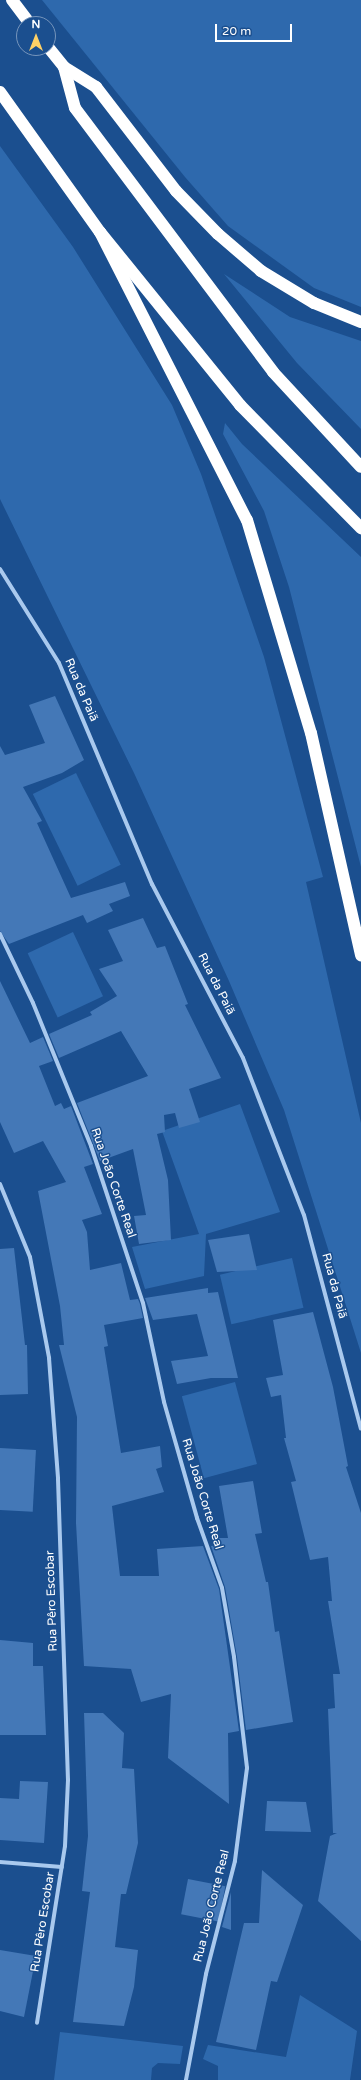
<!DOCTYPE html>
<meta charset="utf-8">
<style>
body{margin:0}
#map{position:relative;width:361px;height:2080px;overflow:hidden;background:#1b4f8f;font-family:"Varela Round",sans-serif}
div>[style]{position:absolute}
.green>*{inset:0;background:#2e69ad;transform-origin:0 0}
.building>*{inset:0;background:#4478b7;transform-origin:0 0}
.street>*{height:4px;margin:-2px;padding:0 2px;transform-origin:2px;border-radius:2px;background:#a9c9ee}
.highway>*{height:12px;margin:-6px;padding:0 6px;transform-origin:6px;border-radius:6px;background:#fff}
span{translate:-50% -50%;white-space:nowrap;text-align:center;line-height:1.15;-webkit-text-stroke:3px #1b4f8f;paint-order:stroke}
.street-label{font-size:12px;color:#fff}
.north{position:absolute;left:16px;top:16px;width:40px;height:40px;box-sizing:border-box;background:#1b4f8f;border:1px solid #7695bc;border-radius:50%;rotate:0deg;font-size:11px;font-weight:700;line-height:16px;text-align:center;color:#fff}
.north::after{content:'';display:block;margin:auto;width:14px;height:18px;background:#ffd166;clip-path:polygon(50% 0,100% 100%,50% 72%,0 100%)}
.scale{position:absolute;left:215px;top:24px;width:77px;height:18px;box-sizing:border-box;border:2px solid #fff;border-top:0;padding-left:5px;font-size:12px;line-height:14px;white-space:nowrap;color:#fff;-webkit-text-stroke:3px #1b4f8f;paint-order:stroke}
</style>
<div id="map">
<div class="green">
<div style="clip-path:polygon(42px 0,361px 0,361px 307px,314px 288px,228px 226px,185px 177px)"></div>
<div style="clip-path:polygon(0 146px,73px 247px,172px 405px,201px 474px,264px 657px,323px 877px,306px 882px,361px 1123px,361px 1353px,284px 1110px,229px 981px,134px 773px,0 499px)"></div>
<div style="clip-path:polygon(224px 274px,290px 317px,361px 341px,361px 429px,297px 363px)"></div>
<div style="clip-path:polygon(225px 423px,242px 444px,361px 557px,361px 867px,289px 587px,264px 511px,223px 434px)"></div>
<div style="left:76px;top:773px;width:102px;height:48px;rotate:64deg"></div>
<div style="left:73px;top:932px;width:71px;height:50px;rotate:65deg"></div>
<div style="clip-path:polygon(240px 1104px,280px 1212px,206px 1234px,204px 1276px,145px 1289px,132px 1247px,199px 1234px,162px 1131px)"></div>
<div style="left:292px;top:1258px;width:51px;height:74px;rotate:77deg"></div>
<div style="left:235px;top:1382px;width:85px;height:55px;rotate:75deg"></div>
<div style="clip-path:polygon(300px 1995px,357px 2031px,350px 2080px,218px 2080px,218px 2066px,203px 2059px,208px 2045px,286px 2057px)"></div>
<div style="clip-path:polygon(60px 2032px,183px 2046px,180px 2064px,158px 2063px,152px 2068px,151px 2080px,54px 2080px)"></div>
</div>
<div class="building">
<div style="clip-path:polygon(55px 696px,84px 760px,62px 773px,23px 787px,42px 821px,37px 823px,71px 898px,125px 882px,130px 896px,109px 904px,113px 911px,87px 923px,83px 915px,9px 944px,0 931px,0 746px,5px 755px,45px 743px,29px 705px)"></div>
<div style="clip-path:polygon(143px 918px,157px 948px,165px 946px,188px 1004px,185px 1005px,221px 1078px,189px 1089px,200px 1122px,179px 1128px,175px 1113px,164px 1115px,165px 1132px,157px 1134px,168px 1180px,171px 1240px,139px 1244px,134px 1216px,146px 1215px,133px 1149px,100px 1161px,77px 1103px,148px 1076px,121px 1031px,59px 1058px,49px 1034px,92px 1015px,90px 1012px,117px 996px,99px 969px,123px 961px,108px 930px)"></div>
<div style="clip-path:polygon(0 981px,30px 1043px,43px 1037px,53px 1061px,39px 1066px,55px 1106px,61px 1103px,64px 1109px,71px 1106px,93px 1164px,84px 1167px,102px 1214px,82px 1220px,87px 1232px,90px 1270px,121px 1263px,130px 1300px,138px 1299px,140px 1304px,143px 1318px,104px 1325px,108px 1346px,104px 1347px,121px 1453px,160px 1446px,162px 1467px,156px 1469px,164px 1492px,112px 1506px,120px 1576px,159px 1576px,157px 1549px,203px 1546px,219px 1589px,239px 1731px,228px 1733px,229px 1804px,168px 1758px,171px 1694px,141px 1702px,131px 1669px,84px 1666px,76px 1523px,77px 1417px,59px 1345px,64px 1345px,60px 1306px,38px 1191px,66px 1182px,43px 1141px,14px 1153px,0 1122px)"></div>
<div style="clip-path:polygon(249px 1234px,257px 1270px,217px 1272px,208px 1240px)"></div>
<div style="clip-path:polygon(14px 1248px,25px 1345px,27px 1345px,28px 1394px,0 1395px,0 1249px)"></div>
<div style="clip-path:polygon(208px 1288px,208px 1293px,218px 1292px,238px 1378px,211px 1378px,177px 1384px,171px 1361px,208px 1356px,197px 1314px,153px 1320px,145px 1298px)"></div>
<div style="clip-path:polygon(313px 1312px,333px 1387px,348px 1466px,346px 1467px,361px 1513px,361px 1941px,318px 1901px,330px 1836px,337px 1833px,333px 1833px,328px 1709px,335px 1708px,333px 1674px,340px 1674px,328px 1601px,332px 1601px,328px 1557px,310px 1560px,291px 1482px,296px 1481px,284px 1438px,286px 1438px,281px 1395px,271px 1397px,266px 1378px,283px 1375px,273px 1320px)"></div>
<div style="left:0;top:1448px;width:36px;height:62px;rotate:3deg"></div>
<div style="clip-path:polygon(253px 1481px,262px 1533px,255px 1534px,266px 1582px,268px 1582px,275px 1632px,279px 1631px,293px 1722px,246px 1730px,237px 1657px,225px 1587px,211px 1546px,221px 1545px,218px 1538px,228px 1538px,219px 1486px)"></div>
<div style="clip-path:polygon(0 1640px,33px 1643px,33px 1666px,43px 1666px,46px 1735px,0 1735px)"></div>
<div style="clip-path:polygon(84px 1713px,103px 1713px,124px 1733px,122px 1768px,134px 1769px,138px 1843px,126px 1894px,121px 1894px,115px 1947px,138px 1950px,134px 1987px,124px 2026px,73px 2022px,90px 1892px,82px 1891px,88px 1836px)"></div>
<div style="clip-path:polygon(20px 1781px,48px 1782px,44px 1843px,0 1840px,0 1798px,19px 1799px)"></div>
<div style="clip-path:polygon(267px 1801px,306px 1802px,311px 1832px,265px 1831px)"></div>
<div style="clip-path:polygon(262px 1870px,303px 1905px,277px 1982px,271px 1981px,256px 2050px,216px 2042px,244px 1923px,259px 1923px)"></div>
<div style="left:188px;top:1879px;width:38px;height:36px;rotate:11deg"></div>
<div style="clip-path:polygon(231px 1892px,231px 1930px,222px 1927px)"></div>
<div style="clip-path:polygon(0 1950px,36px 1956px,24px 2017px,0 2011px)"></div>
</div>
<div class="street">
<div style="left:0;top:569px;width:111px;rotate:57.9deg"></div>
<div style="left:59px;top:663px;width:240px;rotate:67.2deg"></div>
<div style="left:152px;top:884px;width:196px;rotate:62.4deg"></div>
<div style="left:243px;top:1058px;width:168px;rotate:68.8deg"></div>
<div style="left:304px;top:1215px;width:221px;rotate:75.1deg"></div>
<div style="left:0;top:934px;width:76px;rotate:64.4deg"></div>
<div style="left:33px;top:1003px;width:154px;rotate:67.9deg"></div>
<div style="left:91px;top:1146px;width:165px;rotate:71.7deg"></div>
<div style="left:143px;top:1303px;width:101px;rotate:78deg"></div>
<div style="left:164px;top:1402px;width:121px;rotate:74.1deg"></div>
<div style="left:197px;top:1518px;width:74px;rotate:70.3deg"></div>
<div style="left:222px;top:1588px;width:70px;rotate:80.1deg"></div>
<div style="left:234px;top:1657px;width:112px;rotate:83.3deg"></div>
<div style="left:247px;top:1768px;width:94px;rotate:97.4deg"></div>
<div style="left:235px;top:1861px;width:117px;rotate:104.4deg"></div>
<div style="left:206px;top:1974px;width:108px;rotate:100.7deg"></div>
<div style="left:0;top:1184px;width:79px;rotate:67.7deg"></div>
<div style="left:30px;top:1257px;width:103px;rotate:79.3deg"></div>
<div style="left:49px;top:1358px;width:121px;rotate:85.7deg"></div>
<div style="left:58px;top:1479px;width:301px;rotate:88.1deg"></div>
<div style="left:68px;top:1780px;width:66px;rotate:92.6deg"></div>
<div style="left:65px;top:1846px;width:179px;rotate:99deg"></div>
<div style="left:0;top:1862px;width:62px;rotate:4.6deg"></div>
</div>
<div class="highway">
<div style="left:12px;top:0;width:30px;rotate:53deg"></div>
<div style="left:48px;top:47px;width:26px;rotate:51deg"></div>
<div style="left:64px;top:67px;width:38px;rotate:32deg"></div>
<div style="left:96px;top:87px;width:131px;rotate:52.4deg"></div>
<div style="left:176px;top:191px;width:60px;rotate:45.7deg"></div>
<div style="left:218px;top:234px;width:57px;rotate:40.7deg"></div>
<div style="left:261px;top:271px;width:62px;rotate:31.1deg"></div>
<div style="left:314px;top:303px;width:51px;rotate:22deg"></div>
<div style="left:64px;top:67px;width:42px;rotate:75deg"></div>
<div style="left:75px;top:108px;width:330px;rotate:53.1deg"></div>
<div style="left:273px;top:372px;width:129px;rotate:47.2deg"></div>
<div style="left:0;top:92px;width:172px;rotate:54.5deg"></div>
<div style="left:100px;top:232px;width:223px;rotate:51deg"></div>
<div style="left:240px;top:405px;width:173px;rotate:45.5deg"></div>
<div style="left:100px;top:232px;width:323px;rotate:63deg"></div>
<div style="left:247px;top:520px;width:222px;rotate:73.3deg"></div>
<div style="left:311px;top:733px;width:228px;rotate:77.3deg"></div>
</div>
<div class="street-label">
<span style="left:81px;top:690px;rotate:67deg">Rua da Paiã</span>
<span style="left:216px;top:984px;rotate:63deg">Rua da Paiã</span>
<span style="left:113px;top:1183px;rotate:71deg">Rua João Corte Real</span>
<span style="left:334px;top:1286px;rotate:75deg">Rua da Paiã</span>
<span style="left:202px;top:1494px;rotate:73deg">Rua João Corte Real</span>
<span style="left:52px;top:1601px;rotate:-92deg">Rua Pêro Escobar</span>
<span style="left:212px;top:1906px;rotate:-76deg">Rua João Corte Real</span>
<span style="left:43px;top:1922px;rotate:-81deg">Rua Pêro Escobar</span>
</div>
<div class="north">N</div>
<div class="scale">20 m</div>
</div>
